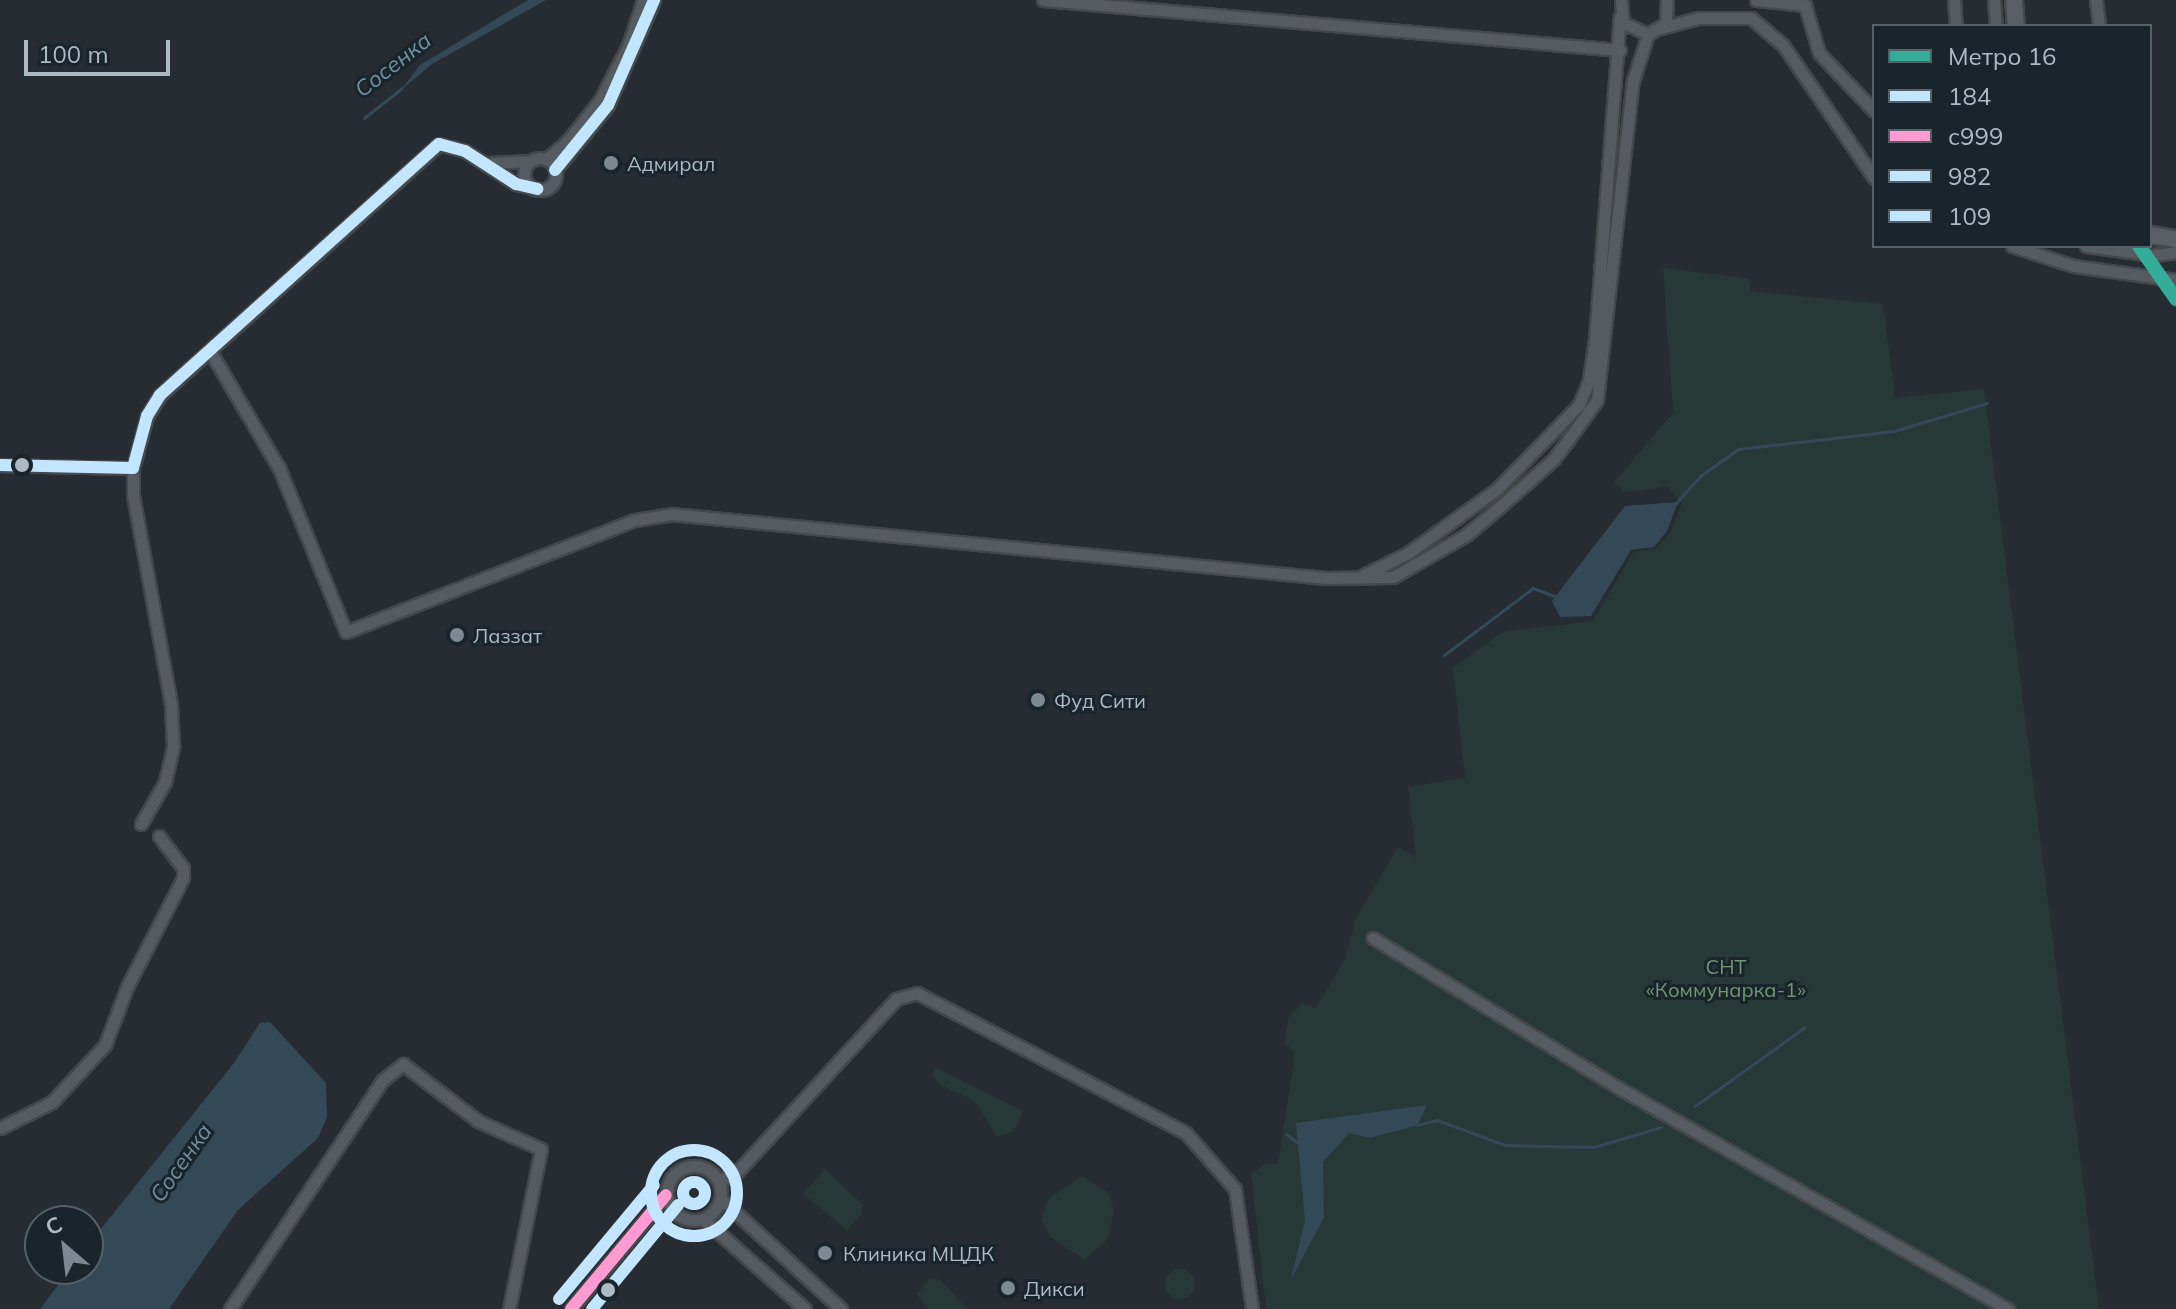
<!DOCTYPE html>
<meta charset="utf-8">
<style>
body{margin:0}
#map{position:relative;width:2176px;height:1309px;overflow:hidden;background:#262c31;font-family:Mulish,sans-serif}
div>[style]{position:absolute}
.green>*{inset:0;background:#263937}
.round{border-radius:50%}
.water>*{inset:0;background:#344958}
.stream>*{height:3px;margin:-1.5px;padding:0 1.5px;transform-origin:1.5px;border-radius:1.5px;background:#344958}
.roads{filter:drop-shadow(2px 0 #44484c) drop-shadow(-2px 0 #44484c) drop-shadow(0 2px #44484c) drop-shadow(0 -2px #44484c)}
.street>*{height:11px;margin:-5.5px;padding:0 5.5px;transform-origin:5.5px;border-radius:5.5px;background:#555b60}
.street>.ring{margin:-5.5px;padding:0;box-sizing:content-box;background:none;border:11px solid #555b60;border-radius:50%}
.secondary>*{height:16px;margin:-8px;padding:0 8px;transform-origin:8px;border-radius:8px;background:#585e64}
.bus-1>*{height:12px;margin:-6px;padding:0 6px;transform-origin:6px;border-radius:6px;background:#c2e6ff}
.bus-2>*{height:12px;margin:-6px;padding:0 6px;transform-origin:6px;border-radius:6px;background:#ff9ad2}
.bus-3>*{height:12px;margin:-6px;padding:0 6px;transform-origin:6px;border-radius:6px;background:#c2e6ff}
.bus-3>.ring{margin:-6px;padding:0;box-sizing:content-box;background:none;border:12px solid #c2e6ff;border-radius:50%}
.bus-4>*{height:12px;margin:-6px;padding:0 6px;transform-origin:6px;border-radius:6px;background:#c2e6ff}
.bus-4>.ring{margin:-6px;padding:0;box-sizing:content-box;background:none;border:12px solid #c2e6ff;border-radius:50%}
.metro-1>*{height:14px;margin:-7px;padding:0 7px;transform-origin:7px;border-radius:7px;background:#33ad99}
.dots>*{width:22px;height:22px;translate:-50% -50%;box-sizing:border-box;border:4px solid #1a242b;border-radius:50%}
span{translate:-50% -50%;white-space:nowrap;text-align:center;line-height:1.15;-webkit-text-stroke:6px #1a242b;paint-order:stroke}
.poi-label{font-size:20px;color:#aebac3}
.left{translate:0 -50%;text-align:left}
.park-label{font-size:20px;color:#6f9771}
.water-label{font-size:22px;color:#7090a6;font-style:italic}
.legend{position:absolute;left:1872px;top:24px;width:280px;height:224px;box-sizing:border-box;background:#1a242b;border:2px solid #556068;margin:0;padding:10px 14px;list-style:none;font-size:24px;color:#aebac3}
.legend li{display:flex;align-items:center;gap:16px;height:40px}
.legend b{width:40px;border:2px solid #556068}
.north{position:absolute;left:24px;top:1205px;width:80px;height:80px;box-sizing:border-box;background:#1a242b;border:2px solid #556068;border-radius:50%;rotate:332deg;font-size:22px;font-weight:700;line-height:32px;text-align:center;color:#aebac3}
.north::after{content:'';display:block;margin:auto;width:28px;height:36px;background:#7e8890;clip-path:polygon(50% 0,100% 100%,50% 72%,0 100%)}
.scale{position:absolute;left:24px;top:40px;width:146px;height:36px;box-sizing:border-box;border:4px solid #aebac3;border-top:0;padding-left:10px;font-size:24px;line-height:28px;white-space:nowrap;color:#aebac3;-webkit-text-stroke:6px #1a242b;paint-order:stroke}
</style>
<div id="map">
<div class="green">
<div style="clip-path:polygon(1663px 268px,1748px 278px,1751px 291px,1883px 304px,1895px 398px,1984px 389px,2099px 1309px,1266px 1309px,1251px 1174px,1266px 1163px,1278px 1164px,1295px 1053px,1284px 1043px,1289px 1016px,1303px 1003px,1316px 1008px,1345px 959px,1356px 918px,1398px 847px,1416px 857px,1408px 787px,1465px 778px,1453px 668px,1502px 632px,1593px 621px,1634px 551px,1656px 549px,1670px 533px,1682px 503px,1667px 487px,1624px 492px,1614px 482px,1673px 413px)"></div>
<div style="clip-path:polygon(936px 1068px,1023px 1111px,1014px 1131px,997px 1137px,975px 1101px,938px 1084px,932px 1074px)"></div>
<div style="clip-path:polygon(825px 1169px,863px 1205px,862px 1214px,847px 1230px,803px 1194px)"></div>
<div style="clip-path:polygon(1082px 1176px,1110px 1194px,1114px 1211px,1108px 1238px,1085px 1260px,1050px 1237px,1041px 1219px,1049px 1198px)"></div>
<div class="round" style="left:1165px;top:1269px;width:30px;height:30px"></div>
<div style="clip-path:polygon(930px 1278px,940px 1280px,968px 1309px,928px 1309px,917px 1294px)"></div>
</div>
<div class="water">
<div style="clip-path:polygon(528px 0,546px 0,432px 64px,401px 90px,420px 65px)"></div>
<div style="clip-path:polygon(1678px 502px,1667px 531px,1654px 547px,1631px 550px,1591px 616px,1560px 617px,1552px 601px,1625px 506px)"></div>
<div style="clip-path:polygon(270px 1022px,326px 1083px,327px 1117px,318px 1138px,238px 1210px,169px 1309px,40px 1309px,70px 1269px,88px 1269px,88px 1245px,234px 1063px,260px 1023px)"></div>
<div style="clip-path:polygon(1427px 1105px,1418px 1125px,1370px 1138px,1349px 1133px,1323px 1162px,1324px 1217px,1291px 1280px,1305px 1220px,1296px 1123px)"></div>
</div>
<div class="stream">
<div style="left:364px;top:118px;width:48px;rotate:-38.3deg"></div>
<div style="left:1675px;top:504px;width:36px;rotate:-48deg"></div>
<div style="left:1699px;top:477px;width:48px;rotate:-35.7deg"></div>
<div style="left:1738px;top:449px;width:157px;rotate:-6.6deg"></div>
<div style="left:1894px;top:431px;width:97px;rotate:-16.8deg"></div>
<div style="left:1444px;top:655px;width:111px;rotate:-37deg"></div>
<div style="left:1533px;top:588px;width:25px;rotate:21deg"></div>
<div style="left:1695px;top:1106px;width:135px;rotate:-35.7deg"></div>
<div style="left:1417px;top:1125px;width:21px;rotate:-14deg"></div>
<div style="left:1437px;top:1120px;width:72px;rotate:20.2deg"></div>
<div style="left:1505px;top:1145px;width:89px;rotate:1.3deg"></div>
<div style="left:1594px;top:1147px;width:70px;rotate:-16.6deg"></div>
<div style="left:1286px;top:1134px;width:15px;rotate:37deg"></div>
</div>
<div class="roads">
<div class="street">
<div style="left:1043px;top:0;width:579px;rotate:4.95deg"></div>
<div style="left:1621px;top:0;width:23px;rotate:85deg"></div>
<div style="left:1623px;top:23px;width:27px;rotate:24deg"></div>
<div style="left:1648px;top:34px;width:21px;rotate:-31deg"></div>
<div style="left:1666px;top:23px;width:23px;rotate:-88deg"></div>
<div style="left:1756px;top:0;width:49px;rotate:5.8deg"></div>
<div style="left:1805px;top:5px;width:50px;rotate:73.7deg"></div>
<div style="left:1819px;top:53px;width:80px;rotate:46.5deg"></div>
<div style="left:1954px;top:0;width:26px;rotate:86deg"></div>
<div style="left:1994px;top:0;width:26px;rotate:86deg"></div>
<div style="left:2096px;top:0;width:26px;rotate:83deg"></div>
<div style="left:1661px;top:28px;width:38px;rotate:-15deg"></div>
<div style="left:1698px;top:18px;width:53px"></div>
<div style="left:1751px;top:18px;width:42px;rotate:40.2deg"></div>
<div style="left:1783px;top:45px;width:161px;rotate:55.6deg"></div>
<div class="ring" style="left:524px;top:158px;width:21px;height:21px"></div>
<div style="left:546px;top:159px;width:27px;rotate:-39deg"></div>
<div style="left:567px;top:142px;width:53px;rotate:-51.8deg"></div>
<div style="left:600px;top:100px;width:61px;rotate:-62.6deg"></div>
<div style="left:628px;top:46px;width:48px;rotate:-71.9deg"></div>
<div style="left:490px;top:163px;width:41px;rotate:-2.8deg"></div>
<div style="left:555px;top:170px;width:84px;rotate:-50.8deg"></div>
<div style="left:608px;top:105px;width:115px;rotate:-66.3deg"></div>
<div style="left:2012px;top:246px;width:65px;rotate:17.9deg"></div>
<div style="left:2074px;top:266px;width:103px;rotate:7.8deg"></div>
<div style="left:2086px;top:246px;width:68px;rotate:7.7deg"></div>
<div style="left:2153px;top:255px;width:23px;rotate:-7deg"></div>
<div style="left:210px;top:351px;width:136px;rotate:59.5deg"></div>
<div style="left:279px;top:468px;width:177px;rotate:67.8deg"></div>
<div style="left:346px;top:632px;width:310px;rotate:-21.2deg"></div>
<div style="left:635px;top:520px;width:36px;rotate:-9deg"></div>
<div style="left:671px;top:514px;width:658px;rotate:5.58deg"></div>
<div style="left:1326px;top:578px;width:67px;rotate:-0.9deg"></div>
<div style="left:1393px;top:577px;width:84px;rotate:-29.9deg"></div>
<div style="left:1466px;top:535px;width:39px;rotate:-40deg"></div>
<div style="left:1496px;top:510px;width:77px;rotate:-41.3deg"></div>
<div style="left:1554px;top:459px;width:73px;rotate:-53.9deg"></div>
<div style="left:1597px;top:400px;width:321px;rotate:-83.6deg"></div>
<div style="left:1633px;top:81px;width:49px;rotate:-72.3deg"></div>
<div style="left:0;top:465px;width:133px;rotate:1.3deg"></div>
<div style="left:1364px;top:575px;width:49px;rotate:-26.6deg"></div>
<div style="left:1408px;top:553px;width:110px;rotate:-35.7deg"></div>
<div style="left:1497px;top:489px;width:117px;rotate:-45.7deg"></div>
<div style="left:1579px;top:405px;width:27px;rotate:-68deg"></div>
<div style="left:1589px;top:380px;width:41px;rotate:-81.7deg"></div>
<div style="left:1595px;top:339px;width:323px;rotate:-85.6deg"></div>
<div style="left:141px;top:824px;width:48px;rotate:-60.3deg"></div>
<div style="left:165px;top:782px;width:37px;rotate:-77deg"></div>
<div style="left:173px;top:746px;width:42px;rotate:-92.7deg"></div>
<div style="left:171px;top:704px;width:212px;rotate:-100.3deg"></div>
<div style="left:133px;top:495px;width:27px;rotate:-90deg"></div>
<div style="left:133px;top:468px;width:54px;rotate:-74.9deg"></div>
<div style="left:147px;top:416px;width:25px;rotate:-58deg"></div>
<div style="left:160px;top:395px;width:375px;rotate:-42deg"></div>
<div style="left:439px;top:144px;width:27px;rotate:15deg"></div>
<div style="left:465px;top:151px;width:61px;rotate:32.9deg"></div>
<div style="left:516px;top:184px;width:22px;rotate:13deg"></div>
<div style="left:1373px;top:938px;width:286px;rotate:31.4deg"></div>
<div style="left:1617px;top:1087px;width:450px;rotate:29.6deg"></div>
<div style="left:0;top:1128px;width:58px;rotate:-26.6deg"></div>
<div style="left:52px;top:1102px;width:78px;rotate:-47.1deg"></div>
<div style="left:105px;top:1045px;width:62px;rotate:-69.2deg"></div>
<div style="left:127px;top:987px;width:123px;rotate:-62.8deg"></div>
<div style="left:183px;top:878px;width:10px;rotate:-90deg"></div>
<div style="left:183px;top:868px;width:40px;rotate:-127deg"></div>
<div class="ring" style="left:667px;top:1166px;width:43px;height:43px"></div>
<div style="left:719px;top:1181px;width:20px;rotate:-27deg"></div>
<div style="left:737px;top:1172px;width:235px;rotate:-47.4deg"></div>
<div style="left:896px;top:999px;width:22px;rotate:-16deg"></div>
<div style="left:917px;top:993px;width:303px;rotate:27.5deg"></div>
<div style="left:1186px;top:1133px;width:74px;rotate:48.8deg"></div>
<div style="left:1235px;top:1189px;width:121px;rotate:81.9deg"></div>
<div style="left:721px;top:1199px;width:163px;rotate:42.5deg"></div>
<div style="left:703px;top:1219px;width:136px;rotate:41.4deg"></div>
<div style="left:230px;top:1309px;width:275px;rotate:-56.3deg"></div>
<div style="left:383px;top:1080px;width:26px;rotate:-39deg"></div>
<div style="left:403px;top:1064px;width:94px;rotate:37.2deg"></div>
<div style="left:478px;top:1121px;width:69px;rotate:24deg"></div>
<div style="left:541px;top:1149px;width:163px;rotate:101.3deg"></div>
<div style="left:571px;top:1309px;width:148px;rotate:-50.2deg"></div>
</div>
<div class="secondary">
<div style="left:2014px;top:0;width:26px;rotate:86deg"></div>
<div style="left:2150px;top:235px;width:26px;rotate:9deg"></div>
</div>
</div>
<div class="bus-1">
<div style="left:555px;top:170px;width:84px;rotate:-50.8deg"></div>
<div style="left:608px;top:105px;width:115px;rotate:-66.3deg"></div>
<div style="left:0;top:465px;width:133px;rotate:1.3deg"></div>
<div style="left:133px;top:468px;width:54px;rotate:-74.9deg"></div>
<div style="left:147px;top:416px;width:25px;rotate:-58deg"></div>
<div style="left:160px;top:395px;width:375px;rotate:-42deg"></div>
<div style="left:439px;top:144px;width:27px;rotate:15deg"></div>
<div style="left:465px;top:151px;width:61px;rotate:32.9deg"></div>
<div style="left:516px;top:184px;width:22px;rotate:13deg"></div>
</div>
<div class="bus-2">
<div style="left:571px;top:1309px;width:148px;rotate:-50.2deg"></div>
</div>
<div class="bus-3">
<div class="ring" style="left:651px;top:1150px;width:74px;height:74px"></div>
<div style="left:592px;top:1309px;width:135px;rotate:-50.4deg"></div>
</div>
<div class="bus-4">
<div class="ring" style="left:683px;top:1182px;width:10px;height:10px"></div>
<div style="left:559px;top:1299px;width:148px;rotate:-50.2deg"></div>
</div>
<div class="metro-1">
<div style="left:2139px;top:246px;width:65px;rotate:55.1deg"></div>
</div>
<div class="dots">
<div style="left:611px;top:163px;background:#7e8890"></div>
<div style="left:22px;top:465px;background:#aebac3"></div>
<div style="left:457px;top:635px;background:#7e8890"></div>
<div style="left:1038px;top:700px;background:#7e8890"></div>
<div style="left:825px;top:1253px;background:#7e8890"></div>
<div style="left:1008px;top:1288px;background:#7e8890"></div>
<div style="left:608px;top:1290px;background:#aebac3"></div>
</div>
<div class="poi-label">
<span class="left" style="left:627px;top:163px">Адмирал</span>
<span class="left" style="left:473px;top:635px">Лаззат</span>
<span class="left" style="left:1054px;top:700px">Фуд Сити</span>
<span class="left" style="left:843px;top:1253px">Клиника МЦДК</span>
<span class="left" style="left:1024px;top:1288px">Дикси</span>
</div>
<div class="park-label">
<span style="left:1726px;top:978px">СНТ<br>«Коммунарка-1»</span>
</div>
<div class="water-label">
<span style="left:393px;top:65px;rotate:-38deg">Сосенка</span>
<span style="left:181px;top:1163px;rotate:-55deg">Сосенка</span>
</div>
<ul class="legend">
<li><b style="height:10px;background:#33ad99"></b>Метро 16</li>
<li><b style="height:10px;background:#c2e6ff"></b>184</li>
<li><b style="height:10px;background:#ff9ad2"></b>с999</li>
<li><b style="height:10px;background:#c2e6ff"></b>982</li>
<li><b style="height:10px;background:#c2e6ff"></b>109</li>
</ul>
<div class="north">С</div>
<div class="scale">100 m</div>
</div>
